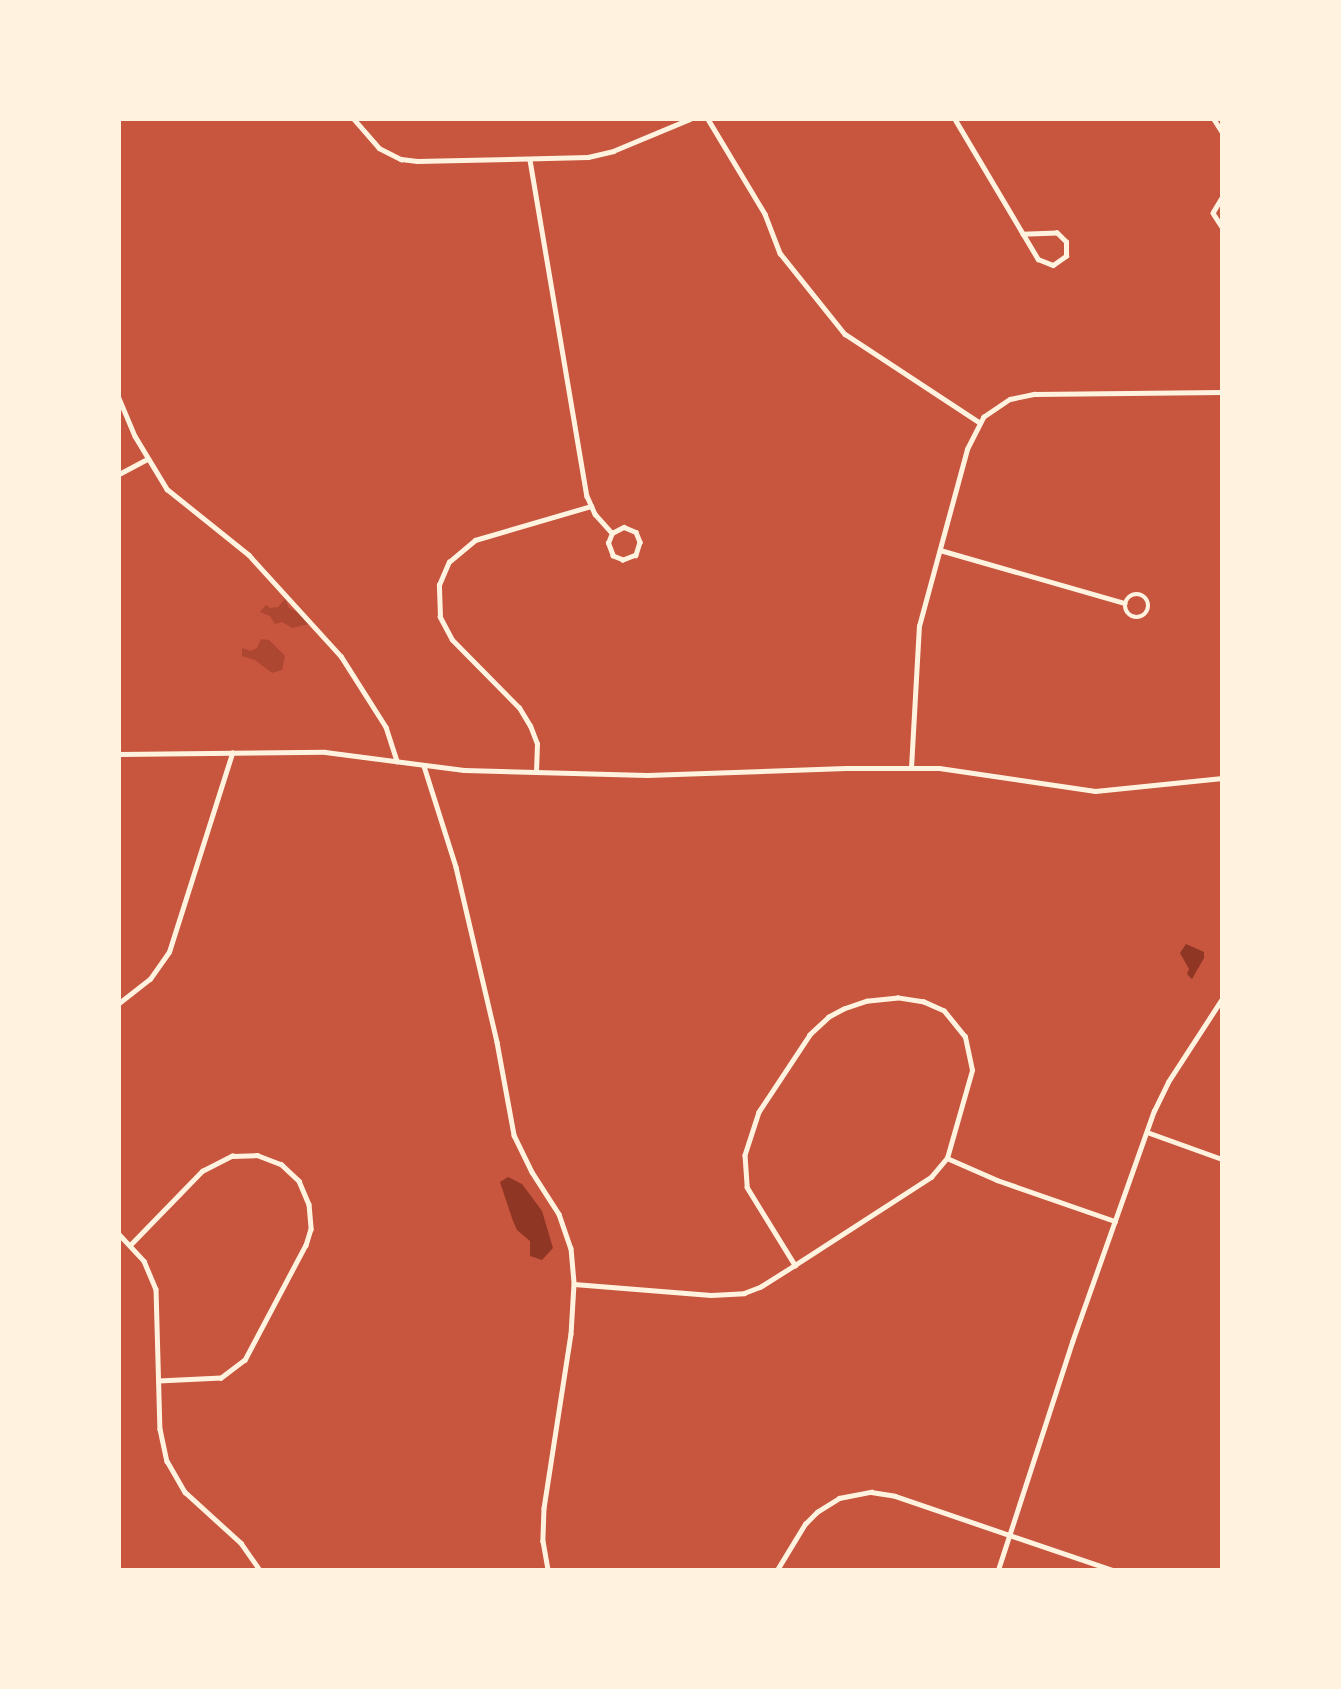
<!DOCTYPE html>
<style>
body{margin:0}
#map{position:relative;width:1341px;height:1689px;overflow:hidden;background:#c8553d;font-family:"Nunito Sans",sans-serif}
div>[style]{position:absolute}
.green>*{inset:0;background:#ae4732}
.water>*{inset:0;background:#8f3625}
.minor>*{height:4.5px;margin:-2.25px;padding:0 2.25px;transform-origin:2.25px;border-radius:2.25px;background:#fff3e0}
.minor>.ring{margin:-2.25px;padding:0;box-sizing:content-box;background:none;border:4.5px solid #fff3e0;border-radius:50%}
.tertiary>*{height:5px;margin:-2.5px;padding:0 2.5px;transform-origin:2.5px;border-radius:2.5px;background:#fff3e0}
span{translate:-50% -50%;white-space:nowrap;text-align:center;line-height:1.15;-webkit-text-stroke:5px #fff3e0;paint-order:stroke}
.frame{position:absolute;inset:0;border:121px solid #fff3e0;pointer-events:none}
</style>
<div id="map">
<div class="green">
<div style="clip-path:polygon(285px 599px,289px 608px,300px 613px,309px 624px,292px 628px,282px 622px,275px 624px,270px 616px,260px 612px,266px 605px,270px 608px,278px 607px)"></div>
<div style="clip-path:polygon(261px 639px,269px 640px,285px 656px,282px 670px,272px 673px,255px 660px,242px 656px,242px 648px,251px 651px,257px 648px)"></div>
</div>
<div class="water">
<div style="clip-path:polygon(1186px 944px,1204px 952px,1204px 958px,1192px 979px,1187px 974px,1189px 969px,1180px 953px)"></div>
<div style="clip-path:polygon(508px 1177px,522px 1184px,542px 1211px,553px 1248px,542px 1260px,530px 1256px,530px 1241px,517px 1230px,513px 1221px,500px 1182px)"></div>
</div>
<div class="minor">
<div style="left:354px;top:119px;width:38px;rotate:49deg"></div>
<div style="left:379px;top:148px;width:25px;rotate:27deg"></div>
<div style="left:401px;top:159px;width:16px;rotate:7deg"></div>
<div style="left:417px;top:161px;width:171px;rotate:-1.3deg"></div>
<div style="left:588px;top:157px;width:26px;rotate:-13deg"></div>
<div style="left:613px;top:151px;width:83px;rotate:-22.6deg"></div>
<div style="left:708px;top:119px;width:111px;rotate:59deg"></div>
<div style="left:765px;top:214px;width:42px;rotate:69deg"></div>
<div style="left:780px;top:253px;width:104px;rotate:51.3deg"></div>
<div style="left:845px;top:334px;width:160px;rotate:33.3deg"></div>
<div style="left:955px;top:119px;width:163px;rotate:59.3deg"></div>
<div style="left:1038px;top:259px;width:16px;rotate:22deg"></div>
<div style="left:1053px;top:265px;width:16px;rotate:-35deg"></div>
<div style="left:1066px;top:256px;width:14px;rotate:-90deg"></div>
<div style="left:1066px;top:242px;width:13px;rotate:-135deg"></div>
<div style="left:1057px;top:233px;width:34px;rotate:178deg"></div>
<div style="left:1214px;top:119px;width:15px;rotate:58deg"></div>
<div style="left:530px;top:160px;width:341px;rotate:80.4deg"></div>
<div style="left:587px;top:496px;width:20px;rotate:66deg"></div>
<div style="left:595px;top:514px;width:25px;rotate:48deg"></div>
<div style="left:612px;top:533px;width:13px;rotate:-27deg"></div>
<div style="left:624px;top:527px;width:13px;rotate:23deg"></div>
<div style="left:636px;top:532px;width:11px;rotate:68deg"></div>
<div style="left:640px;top:542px;width:14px;rotate:107deg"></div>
<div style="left:636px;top:555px;width:14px;rotate:159deg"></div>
<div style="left:623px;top:560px;width:11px;rotate:-158deg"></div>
<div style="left:613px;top:556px;width:14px;rotate:-111deg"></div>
<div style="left:608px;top:543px;width:11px;rotate:-68deg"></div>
<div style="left:1222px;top:198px;width:17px;rotate:121deg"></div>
<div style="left:1213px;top:213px;width:17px;rotate:57deg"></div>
<div style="left:119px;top:398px;width:41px;rotate:67.2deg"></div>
<div style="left:135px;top:436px;width:62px;rotate:58.9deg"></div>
<div style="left:167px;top:489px;width:105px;rotate:38.8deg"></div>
<div style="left:249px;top:555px;width:137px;rotate:47.7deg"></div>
<div style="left:341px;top:656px;width:84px;rotate:57.6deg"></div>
<div style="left:386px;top:727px;width:36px;rotate:72deg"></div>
<div style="left:119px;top:474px;width:32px;rotate:-28deg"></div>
<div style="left:940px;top:550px;width:192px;rotate:16deg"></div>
<div class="ring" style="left:1125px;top:594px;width:19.5px;height:19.5px"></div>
<div style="left:424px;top:766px;width:106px;rotate:72.4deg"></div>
<div style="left:456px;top:867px;width:180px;rotate:76.8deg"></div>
<div style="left:497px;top:1042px;width:95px;rotate:79.6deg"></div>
<div style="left:514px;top:1135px;width:41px;rotate:64.1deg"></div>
<div style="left:532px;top:1172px;width:50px;rotate:57.3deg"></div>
<div style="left:559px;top:1214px;width:36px;rotate:71deg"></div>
<div style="left:571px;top:1248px;width:36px;rotate:85deg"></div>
<div style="left:574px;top:1284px;width:50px;rotate:93.4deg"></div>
<div style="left:571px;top:1334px;width:176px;rotate:98.8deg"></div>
<div style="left:544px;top:1508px;width:33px;rotate:92deg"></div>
<div style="left:543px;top:1541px;width:29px;rotate:80deg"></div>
<div style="left:911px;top:768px;width:142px;rotate:-86.8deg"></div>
<div style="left:919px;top:626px;width:183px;rotate:-74.8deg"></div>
<div style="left:967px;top:449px;width:36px;rotate:-63deg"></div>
<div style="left:983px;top:417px;width:32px;rotate:-34deg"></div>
<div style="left:1010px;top:399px;width:25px;rotate:-12deg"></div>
<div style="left:1034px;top:394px;width:188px;rotate:-0.6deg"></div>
<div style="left:536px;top:772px;width:28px;rotate:-88deg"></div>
<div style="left:537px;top:744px;width:19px;rotate:-111deg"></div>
<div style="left:530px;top:726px;width:21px;rotate:-121deg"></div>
<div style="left:519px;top:708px;width:95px;rotate:-134.6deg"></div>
<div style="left:452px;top:640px;width:26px;rotate:-118deg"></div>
<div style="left:440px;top:617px;width:32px;rotate:-92deg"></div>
<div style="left:439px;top:585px;width:25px;rotate:-67deg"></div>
<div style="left:449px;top:562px;width:34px;rotate:-40deg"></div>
<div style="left:475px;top:540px;width:121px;rotate:-16.3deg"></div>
<div style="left:119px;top:1003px;width:39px;rotate:-38deg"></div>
<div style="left:150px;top:979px;width:33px;rotate:-55deg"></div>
<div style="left:169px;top:952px;width:209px;rotate:-72.4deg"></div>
<div style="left:1147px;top:1132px;width:80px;rotate:19.8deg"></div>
<div style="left:947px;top:1158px;width:55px;rotate:23.7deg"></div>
<div style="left:997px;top:1180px;width:125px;rotate:19.2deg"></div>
<div style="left:119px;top:1234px;width:37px;rotate:47deg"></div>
<div style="left:144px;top:1261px;width:30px;rotate:67deg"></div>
<div style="left:156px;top:1289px;width:140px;rotate:88.4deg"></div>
<div style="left:160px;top:1429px;width:33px;rotate:78deg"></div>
<div style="left:167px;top:1461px;width:36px;rotate:60deg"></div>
<div style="left:185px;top:1492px;width:76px;rotate:42.3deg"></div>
<div style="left:241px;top:1543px;width:33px;rotate:55deg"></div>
<div style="left:131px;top:1244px;width:102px;rotate:-45.8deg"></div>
<div style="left:202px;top:1171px;width:34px;rotate:-27deg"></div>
<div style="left:232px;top:1156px;width:25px;rotate:-2deg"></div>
<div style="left:257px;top:1155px;width:26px;rotate:21deg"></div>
<div style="left:281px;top:1164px;width:25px;rotate:43deg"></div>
<div style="left:299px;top:1181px;width:25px;rotate:67deg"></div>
<div style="left:309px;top:1204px;width:25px;rotate:85deg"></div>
<div style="left:311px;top:1229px;width:17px;rotate:107deg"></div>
<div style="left:306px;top:1245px;width:130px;rotate:117.9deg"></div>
<div style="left:245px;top:1360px;width:30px;rotate:143deg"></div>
<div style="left:221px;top:1378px;width:62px;rotate:177.2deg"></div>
<div style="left:574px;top:1284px;width:137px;rotate:4.6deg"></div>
<div style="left:711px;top:1295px;width:33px;rotate:-3deg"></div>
<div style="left:744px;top:1293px;width:17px;rotate:-21deg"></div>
<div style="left:760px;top:1287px;width:41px;rotate:-32.2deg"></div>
<div style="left:795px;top:1265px;width:162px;rotate:-32.9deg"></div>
<div style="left:931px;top:1177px;width:25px;rotate:-50deg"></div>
<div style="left:947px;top:1158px;width:91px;rotate:-74.1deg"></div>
<div style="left:972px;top:1070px;width:34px;rotate:-102deg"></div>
<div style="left:965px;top:1037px;width:33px;rotate:-129deg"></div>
<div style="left:944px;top:1011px;width:22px;rotate:-156deg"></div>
<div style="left:924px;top:1002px;width:26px;rotate:-171deg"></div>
<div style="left:898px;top:998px;width:31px;rotate:174deg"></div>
<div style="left:867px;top:1001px;width:24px;rotate:161deg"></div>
<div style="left:844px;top:1009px;width:17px;rotate:152deg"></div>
<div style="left:829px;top:1017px;width:26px;rotate:137deg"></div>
<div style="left:810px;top:1035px;width:92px;rotate:123.5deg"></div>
<div style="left:759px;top:1112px;width:45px;rotate:108deg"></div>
<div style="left:745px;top:1155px;width:32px;rotate:86deg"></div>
<div style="left:747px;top:1187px;width:92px;rotate:58.4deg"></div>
<div style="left:777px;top:1570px;width:54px;rotate:-58.7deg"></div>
<div style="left:805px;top:1524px;width:17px;rotate:-45deg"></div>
<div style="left:817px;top:1512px;width:26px;rotate:-32deg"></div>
<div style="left:839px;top:1498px;width:33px;rotate:-11deg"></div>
<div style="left:871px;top:1492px;width:24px;rotate:9deg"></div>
<div style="left:895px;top:1496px;width:229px;rotate:18.8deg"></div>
<div style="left:998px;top:1570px;width:240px;rotate:-72deg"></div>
<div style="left:1072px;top:1342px;width:245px;rotate:-70.5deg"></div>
<div style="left:1154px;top:1111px;width:32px;rotate:-64deg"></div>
<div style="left:1168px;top:1082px;width:99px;rotate:-57deg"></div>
</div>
<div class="tertiary">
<div style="left:119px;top:754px;width:206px;rotate:-0.6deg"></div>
<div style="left:325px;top:752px;width:140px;rotate:7.4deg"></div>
<div style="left:464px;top:770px;width:183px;rotate:1.6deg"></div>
<div style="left:647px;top:775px;width:199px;rotate:-2deg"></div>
<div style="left:846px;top:768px;width:93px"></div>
<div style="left:939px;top:768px;width:158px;rotate:8.4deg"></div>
<div style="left:1095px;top:791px;width:128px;rotate:-5.8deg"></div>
</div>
<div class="frame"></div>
</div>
